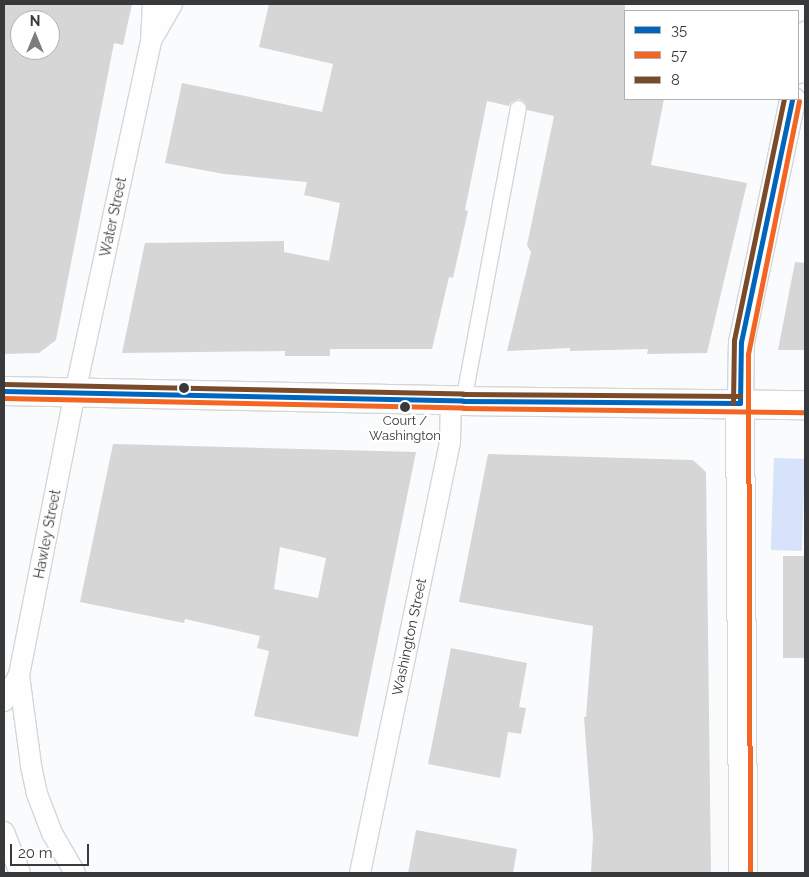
<!DOCTYPE html>
<style>
body{margin:0}
#map{position:relative;width:809px;height:877px;overflow:hidden;background:#f9fbfd;font-family:Raleway,sans-serif}
div>[style]{position:absolute}
.green>*{inset:0;background:#d7e3fa;transform-origin:0 0}
.building>*{inset:0;background:#d6d6d6;transform-origin:0 0}
.roads{filter:drop-shadow(1px 0 #d4d6d7) drop-shadow(-1px 0 #d4d6d7) drop-shadow(0 1px #d4d6d7) drop-shadow(0 -1px #d4d6d7)}
.pedestrian>*{height:15px;margin:-7.5px;padding:0 7.5px;transform-origin:7.5px;border-radius:7.5px;background:#fefeff}
.minor>*{height:20px;margin:-10px;padding:0 10px;transform-origin:10px;border-radius:10px;background:#fefeff}
.tertiary>*{height:25px;margin:-12.5px;padding:0 12.5px;transform-origin:12.5px;border-radius:12.5px;background:#fefeff}
.primary>*{height:28px;margin:-14px;padding:0 14px;transform-origin:14px;border-radius:14px;background:#fefeff}
.bus-1>*{height:5px;margin:-2.5px;padding:0 2.5px;transform-origin:2.5px;border-radius:2.5px;background:#0065bd}
.bus-2>*{height:5px;margin:-2.5px;padding:0 2.5px;transform-origin:2.5px;border-radius:2.5px;background:#f26522}
.bus-3>*{height:5px;margin:-2.5px;padding:0 2.5px;transform-origin:2.5px;border-radius:2.5px;background:#7a4b2a}
.dots>*{width:14px;height:14px;translate:-50% -50%;box-sizing:border-box;border:2px solid #fff;border-radius:50%}
span{translate:-50% -50%;white-space:nowrap;text-align:center;line-height:1.15;-webkit-text-stroke:4px #fff;paint-order:stroke}
.bus-label{font-size:13px;color:#38393a}
.street-label{font-size:14px;color:#38393a}
.frame{position:absolute;inset:0;border:5px solid #38393a;pointer-events:none}
.legend{position:absolute;left:624px;top:10px;width:175px;height:90px;box-sizing:border-box;background:#fff;border:1px solid #afb0b0;margin:0;padding:6px 9px;list-style:none;font-size:15px;color:#38393a}
.legend li{display:flex;align-items:center;gap:10px;height:25px}
.legend b{width:25px;border:1px solid #afb0b0}
.north{position:absolute;left:10px;top:10px;width:50px;height:50px;box-sizing:border-box;background:#fff;border:1px solid #afb0b0;border-radius:50%;rotate:0deg;font-size:14px;font-weight:700;line-height:20px;text-align:center;color:#38393a}
.north::after{content:'';display:block;margin:auto;width:18px;height:22px;background:#7c7d7e;clip-path:polygon(50% 0,100% 100%,50% 72%,0 100%)}
.scale{position:absolute;left:10px;top:844px;width:79px;height:22px;box-sizing:border-box;border:2px solid #38393a;border-top:0;padding-left:6px;font-size:15px;line-height:18px;white-space:nowrap;color:#38393a;-webkit-text-stroke:4px #fff;paint-order:stroke}
</style>
<div id="map">
<div class="green">
<div style="left:774px;top:458px;width:31px;height:92px;rotate:2deg"></div>
</div>
<div class="building">
<div style="clip-path:polygon(evenodd,4px 4px,132px 4px,123px 45px,114px 43px,56px 340px,39px 353px,4px 354px,4px 4px,20px 20px,50px 20px,50px 50px,20px 50px,20px 20px)"></div>
<div style="clip-path:polygon(269px 4px,625px 4px,625px 99px,664px 99px,651px 165px,747px 183px,707px 353px,647px 354px,648px 349px,570px 351px,570px 348px,507px 351px,531px 252px,527px 245px,554px 116px,527px 110px,524px 101px,519px 99px,511px 102px,509px 106px,487px 101px,465px 210px,468px 211px,453px 278px,449px 277px,432px 349px,330px 349px,330px 356px,285px 356px,285px 351px,122px 353px,145px 243px,284px 241px,284px 252px,329px 261px,340px 203px,304px 195px,307px 182px,224px 174px,165px 163px,182px 83px,322px 112px,333px 64px,259px 47px)"></div>
<div style="clip-path:polygon(795px 262px,805px 263px,805px 350px,778px 350px)"></div>
<div style="clip-path:polygon(evenodd,113px 444px,416px 452px,358px 737px,254px 716px,269px 651px,257px 648px,260px 636px,185px 619px,184px 623px,80px 602px,113px 444px,280px 547px,326px 558px,318px 598px,274px 589px,280px 547px)"></div>
<div style="clip-path:polygon(488px 454px,693px 460px,706px 472px,711px 873px,591px 873px,593px 837px,584px 717px,586px 717px,593px 626px,459px 602px)"></div>
<div style="left:783px;top:556px;width:22px;height:102px"></div>
<div style="clip-path:polygon(451px 648px,527px 663px,519px 707px,526px 708px,521px 734px,508px 732px,500px 778px,428px 764px)"></div>
<div style="clip-path:polygon(416px 830px,517px 849px,513px 873px,408px 873px)"></div>
</div>
<div class="roads">
<div class="pedestrian">
<div style="left:463px;top:401px;width:298px;rotate:-79.4deg"></div>
</div>
<div class="minor">
<div style="left:153px;top:37px;width:38px;rotate:-60deg"></div>
<div style="left:4px;top:701px;width:30px;rotate:-60deg"></div>
<div style="left:4px;top:832px;width:44px;rotate:68.7deg"></div>
<div style="left:75px;top:873px;width:46px;rotate:-119.9deg"></div>
<div style="left:52px;top:833px;width:42px;rotate:-111deg"></div>
<div style="left:37px;top:794px;width:30px;rotate:-102deg"></div>
<div style="left:31px;top:765px;width:91px;rotate:-97.6deg"></div>
<div style="left:19px;top:675px;width:288px;rotate:-78.8deg"></div>
<div style="left:75px;top:393px;width:360px;rotate:-77.8deg"></div>
<div style="left:151px;top:41px;width:37px;rotate:-87deg"></div>
<div style="left:360px;top:873px;width:440px;rotate:-78.2deg"></div>
<div style="left:450px;top:442px;width:41px;rotate:-88.6deg"></div>
</div>
<div class="tertiary">
<div style="left:798px;top:70px;width:37px;rotate:-79deg"></div>
<div style="left:740px;top:403px;width:61px;rotate:-89.1deg"></div>
<div style="left:741px;top:342px;width:248px;rotate:-78.1deg"></div>
</div>
<div class="primary">
<div style="left:4px;top:391px;width:459px;rotate:1.2deg"></div>
<div style="left:463px;top:401px;width:342px;rotate:0.7deg"></div>
<div style="left:740px;top:403px;width:470px;rotate:89.6deg"></div>
</div>
</div>
<div class="bus-1">
<div style="left:4px;top:391px;width:459px;rotate:1.2deg"></div>
<div style="left:463px;top:401px;width:277px;rotate:0.4deg"></div>
<div style="left:740px;top:403px;width:61px;rotate:-89.1deg"></div>
<div style="left:741px;top:342px;width:248px;rotate:-78.1deg"></div>
</div>
<div class="bus-2">
<div style="left:4px;top:398px;width:459px;rotate:1.2deg"></div>
<div style="left:463px;top:408px;width:342px;rotate:0.7deg"></div>
<div style="left:750px;top:873px;width:519px;rotate:-90.22deg"></div>
<div style="left:748px;top:354px;width:258px;rotate:-78.6deg"></div>
</div>
<div class="bus-3">
<div style="left:4px;top:384px;width:459px;rotate:1.2deg"></div>
<div style="left:463px;top:394px;width:277px;rotate:0.4deg"></div>
<div style="left:733px;top:403px;width:63px;rotate:-89.1deg"></div>
<div style="left:734px;top:340px;width:246px;rotate:-78.3deg"></div>
</div>
<div class="dots">
<div style="left:184px;top:388px;background:#38393a"></div>
<div style="left:405px;top:407px;background:#38393a"></div>
</div>
<div class="bus-label">
<span style="left:405px;top:429px">Court /<br>Washington</span>
</div>
<div class="street-label">
<span style="left:113px;top:217px;rotate:-78deg">Water Street</span>
<span style="left:47px;top:534px;rotate:-79deg">Hawley Street</span>
<span style="left:409px;top:637px;rotate:-78deg">Washington Street</span>
</div>
<div class="frame"></div>
<ul class="legend">
<li><b style="height:6px;background:#0065bd"></b>35</li>
<li><b style="height:6px;background:#f26522"></b>57</li>
<li><b style="height:6px;background:#7a4b2a"></b>8</li>
</ul>
<div class="north">N</div>
<div class="scale">20 m</div>
</div>
